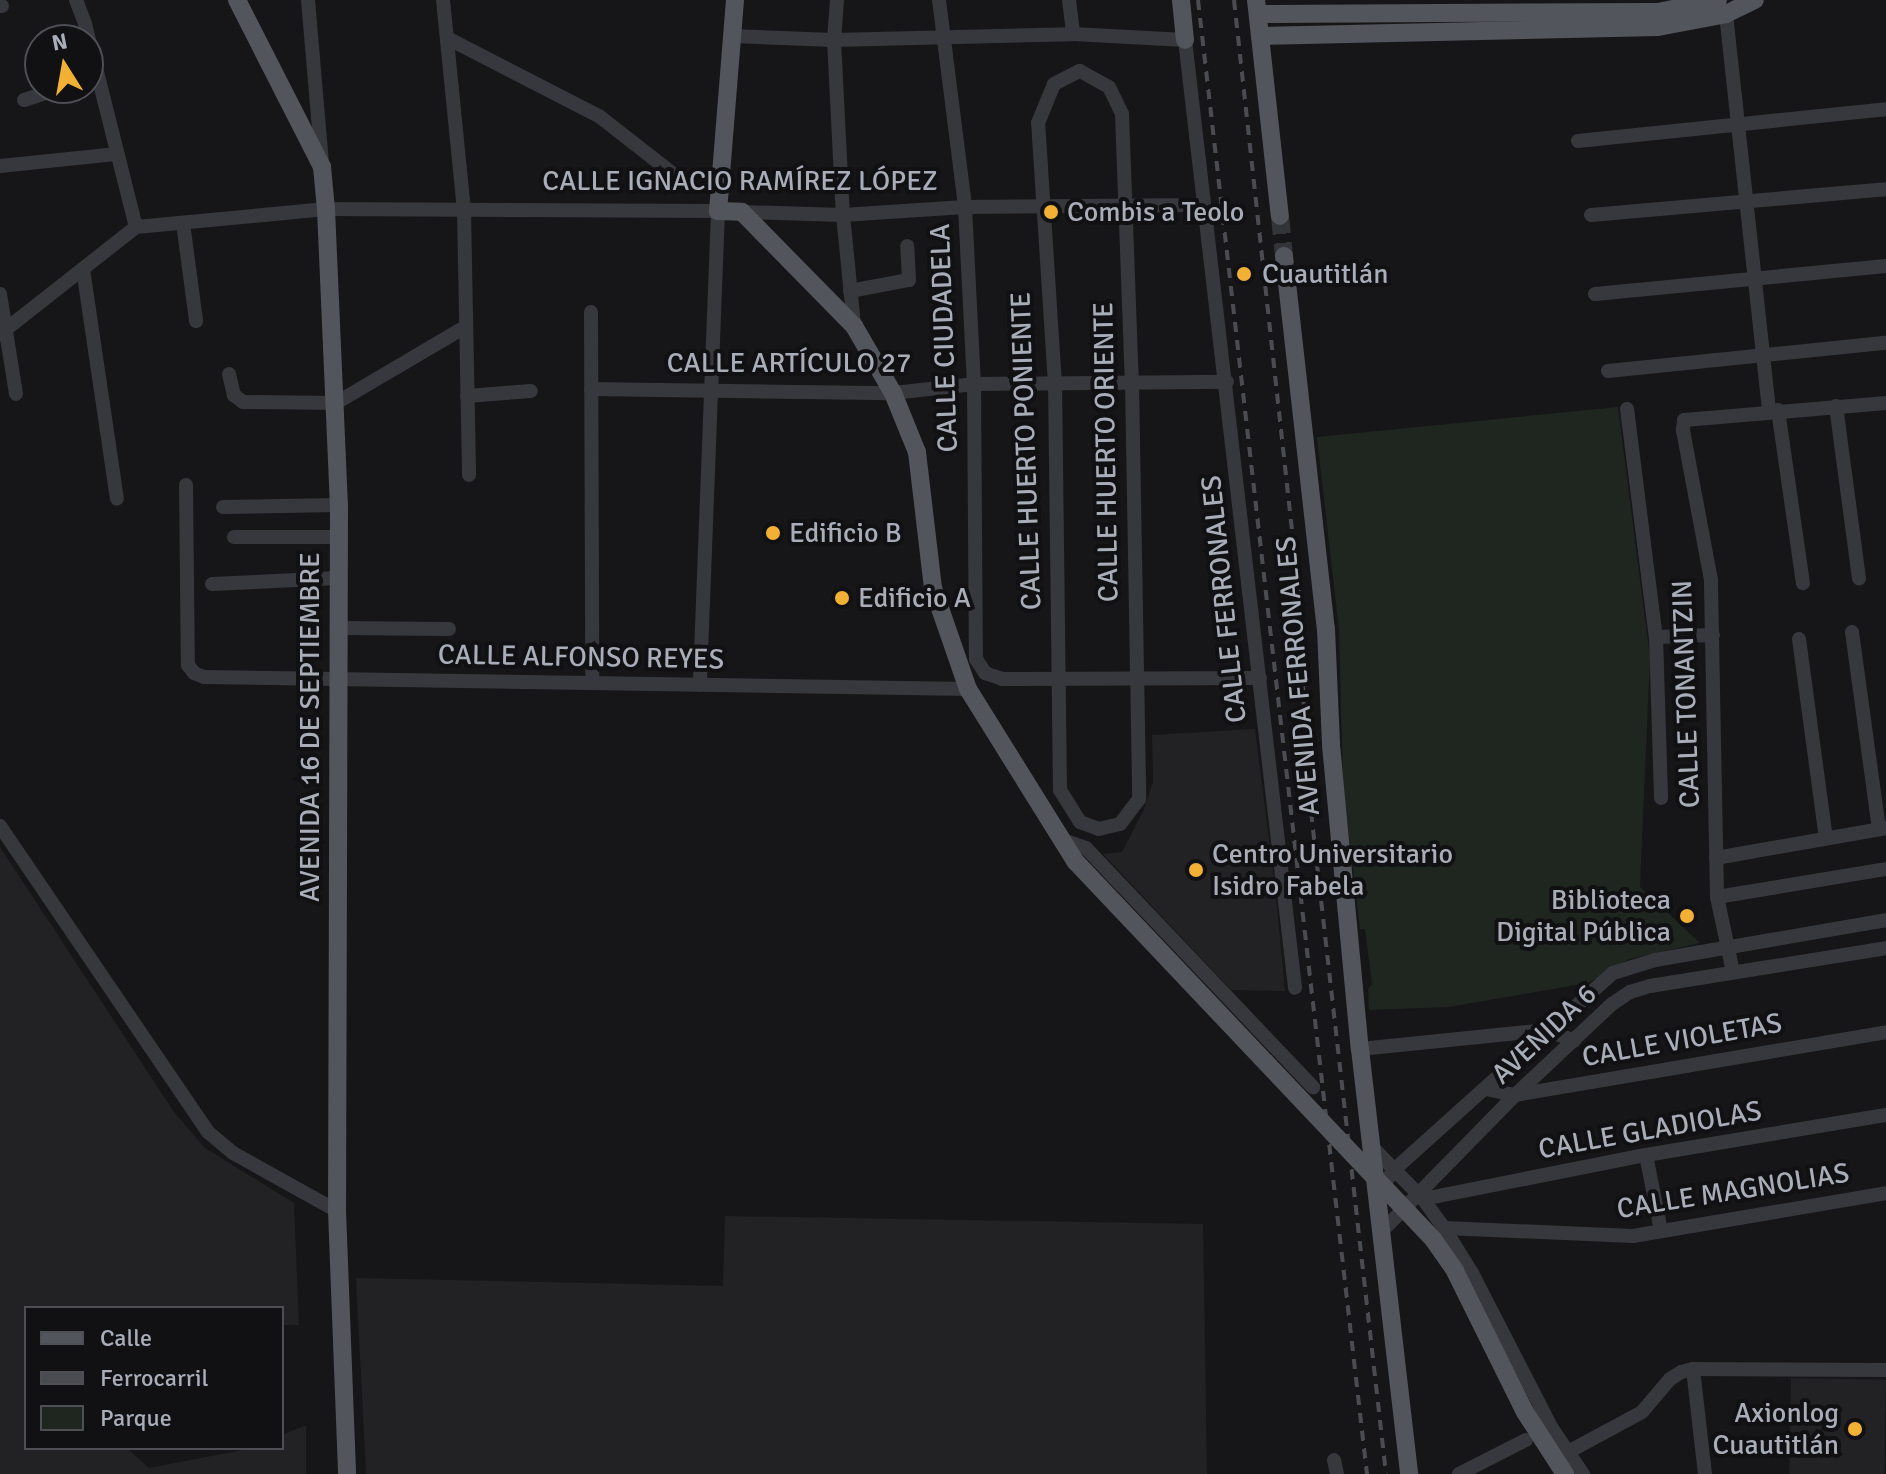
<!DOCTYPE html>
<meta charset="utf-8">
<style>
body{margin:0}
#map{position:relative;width:1886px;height:1474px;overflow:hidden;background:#161618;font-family:Signika,sans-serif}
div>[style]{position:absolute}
.built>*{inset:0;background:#222225;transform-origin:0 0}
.green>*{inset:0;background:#1e261f}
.major-tunnel>*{height:18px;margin-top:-9px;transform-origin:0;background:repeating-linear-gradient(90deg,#333438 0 18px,transparent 0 27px)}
.minor>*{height:14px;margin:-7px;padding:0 7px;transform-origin:7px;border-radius:7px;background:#37383d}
.major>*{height:18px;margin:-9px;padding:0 9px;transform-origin:9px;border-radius:9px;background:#53555c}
.rail>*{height:4px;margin-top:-2px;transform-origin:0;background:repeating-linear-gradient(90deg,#4a4c52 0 10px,transparent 0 18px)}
.major-bridge>*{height:18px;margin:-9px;padding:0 9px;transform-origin:9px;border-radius:9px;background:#53555c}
.dots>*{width:22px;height:22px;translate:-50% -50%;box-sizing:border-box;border:4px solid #111113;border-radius:50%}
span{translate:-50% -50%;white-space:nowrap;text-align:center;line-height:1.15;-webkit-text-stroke:8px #111113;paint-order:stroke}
.street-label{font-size:28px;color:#a8adb8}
.poi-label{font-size:28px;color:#a8adb8}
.left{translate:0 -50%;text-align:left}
.right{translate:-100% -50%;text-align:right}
.legend{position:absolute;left:24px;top:1306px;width:260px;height:144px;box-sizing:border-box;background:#111113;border:2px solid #4d4f55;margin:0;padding:10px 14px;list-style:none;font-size:24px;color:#a8adb8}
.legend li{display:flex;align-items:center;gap:16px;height:40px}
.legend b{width:40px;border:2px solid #4d4f55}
.north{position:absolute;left:24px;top:24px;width:80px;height:80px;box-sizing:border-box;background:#111113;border:2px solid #4d4f55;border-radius:50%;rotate:349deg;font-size:22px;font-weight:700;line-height:32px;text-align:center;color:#a8adb8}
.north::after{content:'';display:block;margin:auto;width:28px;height:36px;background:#f2b134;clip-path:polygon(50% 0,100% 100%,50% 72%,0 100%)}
</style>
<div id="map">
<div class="built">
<div style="clip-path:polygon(1255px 729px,1275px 886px,1285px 991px,1231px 990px,1103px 854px,1122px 852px,1144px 809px,1153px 782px,1152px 735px)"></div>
<div style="clip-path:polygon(0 847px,174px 1112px,205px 1148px,294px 1203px,299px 1325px,282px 1325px,282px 1308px,26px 1308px,26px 1448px,127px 1448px,149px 1468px,253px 1448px,282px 1448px,282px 1435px,306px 1425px,306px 1474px,0 1474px)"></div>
<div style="clip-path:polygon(725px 1216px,1203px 1224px,1207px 1474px,366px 1474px,356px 1278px,723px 1286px)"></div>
<div style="left:1791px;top:1378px;width:95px;height:96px;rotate:1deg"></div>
</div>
<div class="green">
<div style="clip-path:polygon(1618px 407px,1650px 658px,1640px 887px,1700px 943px,1629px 959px,1588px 983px,1448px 1007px,1369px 1010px,1368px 989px,1372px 984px,1365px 929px,1360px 929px,1343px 783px,1339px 630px,1317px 437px)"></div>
</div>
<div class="major-tunnel">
<div style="left:1280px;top:216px;width:40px;rotate:84.3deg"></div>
</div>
<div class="minor">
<div style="left:76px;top:0;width:26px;rotate:69deg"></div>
<div style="left:85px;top:24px;width:209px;rotate:75.9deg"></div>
<div style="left:308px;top:0;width:164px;rotate:85.1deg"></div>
<div style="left:443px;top:0;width:212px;rotate:84.3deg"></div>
<div style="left:464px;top:211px;width:264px;rotate:88.9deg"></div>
<div style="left:837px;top:0;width:40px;rotate:94.3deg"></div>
<div style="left:834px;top:40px;width:175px;rotate:87.1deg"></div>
<div style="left:843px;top:215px;width:112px;rotate:84.3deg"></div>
<div style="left:939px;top:0;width:209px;rotate:82.8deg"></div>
<div style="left:965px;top:207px;width:177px;rotate:87.1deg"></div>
<div style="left:974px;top:384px;width:275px;rotate:89.6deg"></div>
<div style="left:976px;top:659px;width:17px;rotate:57deg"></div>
<div style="left:985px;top:673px;width:18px;rotate:19deg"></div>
<div style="left:1002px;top:679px;width:258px;rotate:-0.2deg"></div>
<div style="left:1069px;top:0;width:34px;rotate:83deg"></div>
<div style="left:0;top:6px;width:2px"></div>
<div style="left:1726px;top:14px;width:399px;rotate:83.8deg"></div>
<div style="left:733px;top:36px;width:101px;rotate:2.3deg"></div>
<div style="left:834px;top:40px;width:239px;rotate:-1.4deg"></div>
<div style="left:1073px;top:34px;width:112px;rotate:3.1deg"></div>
<div style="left:1185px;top:40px;width:954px;rotate:83.38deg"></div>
<div style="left:447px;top:38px;width:171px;rotate:27.2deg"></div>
<div style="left:599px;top:116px;width:99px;rotate:38deg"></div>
<div style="left:1080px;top:71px;width:33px;rotate:29deg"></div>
<div style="left:1109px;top:87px;width:30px;rotate:64deg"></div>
<div style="left:1122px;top:114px;width:269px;rotate:87.9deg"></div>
<div style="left:1132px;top:383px;width:416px;rotate:89deg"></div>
<div style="left:1139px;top:799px;width:31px;rotate:127deg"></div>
<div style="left:1120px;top:824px;width:22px;rotate:167deg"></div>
<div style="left:1099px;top:829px;width:20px;rotate:-160deg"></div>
<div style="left:1080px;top:822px;width:38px;rotate:-122deg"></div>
<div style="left:1060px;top:790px;width:406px;rotate:-90.7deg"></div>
<div style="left:1055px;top:384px;width:262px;rotate:-93.7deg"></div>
<div style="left:1038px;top:123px;width:42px;rotate:-67.7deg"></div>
<div style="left:1054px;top:84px;width:29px;rotate:-27deg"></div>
<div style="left:24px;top:100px;width:38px;rotate:-18deg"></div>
<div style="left:1578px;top:141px;width:310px;rotate:-5.9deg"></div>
<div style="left:0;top:166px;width:118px;rotate:-5.9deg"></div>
<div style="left:742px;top:212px;width:101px;rotate:1.7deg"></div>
<div style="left:843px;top:215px;width:122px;rotate:-3.8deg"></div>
<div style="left:965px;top:207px;width:238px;rotate:-0.5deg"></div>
<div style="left:1591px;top:215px;width:296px;rotate:-5deg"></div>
<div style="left:183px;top:223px;width:99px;rotate:82.4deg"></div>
<div style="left:83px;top:269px;width:232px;rotate:81.6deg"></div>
<div style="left:850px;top:291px;width:60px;rotate:-10.6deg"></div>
<div style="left:909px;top:280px;width:34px;rotate:-93deg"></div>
<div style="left:0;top:294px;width:101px;rotate:80.9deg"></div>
<div style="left:1595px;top:294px;width:292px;rotate:-5.5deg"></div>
<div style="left:591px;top:312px;width:371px;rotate:89.8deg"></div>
<div style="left:0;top:334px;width:173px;rotate:-38.2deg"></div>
<div style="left:136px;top:227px;width:191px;rotate:-5.4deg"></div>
<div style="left:326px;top:209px;width:392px;rotate:0.3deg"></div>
<div style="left:718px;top:211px;width:474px;rotate:92.2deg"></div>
<div style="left:1608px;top:371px;width:279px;rotate:-5.8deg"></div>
<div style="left:229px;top:374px;width:22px;rotate:77deg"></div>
<div style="left:234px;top:395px;width:11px;rotate:38deg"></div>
<div style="left:243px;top:402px;width:93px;rotate:0.6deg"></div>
<div style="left:336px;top:403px;width:150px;rotate:-30.5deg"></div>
<div style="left:591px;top:389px;width:302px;rotate:0.8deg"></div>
<div style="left:893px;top:393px;width:81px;rotate:-6.3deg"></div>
<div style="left:974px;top:384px;width:253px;rotate:-0.5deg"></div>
<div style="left:467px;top:396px;width:64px;rotate:-4.5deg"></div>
<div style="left:1836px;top:406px;width:174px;rotate:82.4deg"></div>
<div style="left:1627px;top:409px;width:230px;rotate:82.8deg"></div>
<div style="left:1656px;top:637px;width:161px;rotate:88.2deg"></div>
<div style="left:1778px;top:410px;width:175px;rotate:81.8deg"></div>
<div style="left:186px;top:485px;width:180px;rotate:89.4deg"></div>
<div style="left:188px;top:665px;width:10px;rotate:53deg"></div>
<div style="left:194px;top:673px;width:11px;rotate:22deg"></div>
<div style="left:204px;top:677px;width:764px;rotate:0.9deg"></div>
<div style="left:223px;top:507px;width:116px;rotate:-1deg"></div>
<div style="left:234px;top:537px;width:105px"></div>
<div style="left:212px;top:584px;width:126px;rotate:-2.7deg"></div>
<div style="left:338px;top:628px;width:111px;rotate:0.5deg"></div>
<div style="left:1852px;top:632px;width:199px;rotate:82.2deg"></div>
<div style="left:1656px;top:637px;width:57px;rotate:-2deg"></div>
<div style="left:1799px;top:639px;width:201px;rotate:82.3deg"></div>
<div style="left:0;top:826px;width:370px;rotate:55.8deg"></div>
<div style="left:208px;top:1132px;width:33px;rotate:40deg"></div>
<div style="left:233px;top:1153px;width:119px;rotate:29.1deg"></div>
<div style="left:1063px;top:840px;width:24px;rotate:19deg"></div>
<div style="left:1086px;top:848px;width:330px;rotate:46.5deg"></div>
<div style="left:1716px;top:858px;width:173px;rotate:-10deg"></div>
<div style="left:1717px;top:897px;width:171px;rotate:-9.4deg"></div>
<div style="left:1733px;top:972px;width:77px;rotate:-102deg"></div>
<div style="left:1717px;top:897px;width:317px;rotate:-91.1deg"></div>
<div style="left:1711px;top:580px;width:153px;rotate:-100.6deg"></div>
<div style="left:1683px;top:430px;width:10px;rotate:-84deg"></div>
<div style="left:1684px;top:420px;width:203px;rotate:-4.8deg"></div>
<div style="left:1360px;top:1049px;width:188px;rotate:-5.8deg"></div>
<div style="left:1547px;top:1030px;width:29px;rotate:22deg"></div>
<div style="left:1486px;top:1089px;width:30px;rotate:12deg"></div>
<div style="left:1515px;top:1095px;width:376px;rotate:-9.6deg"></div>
<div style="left:1371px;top:1146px;width:74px;rotate:45.5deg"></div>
<div style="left:1423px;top:1199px;width:36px;rotate:54deg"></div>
<div style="left:1444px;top:1228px;width:53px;rotate:58.1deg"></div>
<div style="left:1472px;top:1273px;width:173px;rotate:62.8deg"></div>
<div style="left:1551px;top:1427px;width:57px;rotate:55.8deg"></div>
<div style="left:1646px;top:1155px;width:77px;rotate:78.8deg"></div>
<div style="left:1378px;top:1191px;width:28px;rotate:-52deg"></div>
<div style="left:1395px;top:1169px;width:293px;rotate:-42deg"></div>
<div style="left:1613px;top:973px;width:44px;rotate:-17.2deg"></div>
<div style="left:1655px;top:960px;width:234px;rotate:-9.8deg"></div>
<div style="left:1423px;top:1199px;width:227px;rotate:-11.2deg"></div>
<div style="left:1646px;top:1155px;width:243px;rotate:-9.5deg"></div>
<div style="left:1444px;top:1228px;width:189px;rotate:2.4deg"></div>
<div style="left:1633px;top:1236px;width:257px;rotate:-9.6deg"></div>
<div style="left:1380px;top:1233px;width:193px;rotate:-45.6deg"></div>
<div style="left:1515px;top:1095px;width:133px;rotate:-43.2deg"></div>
<div style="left:1612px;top:1004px;width:22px;rotate:-34deg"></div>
<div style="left:1630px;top:992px;width:21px;rotate:-17deg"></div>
<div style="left:1650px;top:986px;width:239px;rotate:-9.1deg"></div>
<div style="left:1693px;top:1369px;width:106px;rotate:83.5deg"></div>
<div style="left:1568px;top:1452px;width:84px;rotate:-28.4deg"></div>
<div style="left:1642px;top:1412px;width:43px;rotate:-49.7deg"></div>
<div style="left:1670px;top:1379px;width:13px;rotate:-32deg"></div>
<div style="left:1681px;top:1372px;width:12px;rotate:-14deg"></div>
<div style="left:1693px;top:1369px;width:193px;rotate:0.3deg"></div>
<div style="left:1334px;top:1460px;width:14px;rotate:78deg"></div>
<div style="left:1459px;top:1474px;width:75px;rotate:-26.9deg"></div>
</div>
<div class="major">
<div style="left:237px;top:0;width:187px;rotate:63deg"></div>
<div style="left:322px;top:167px;width:42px;rotate:84.6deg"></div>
<div style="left:326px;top:209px;width:296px;rotate:87.5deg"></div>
<div style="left:339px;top:505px;width:706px;rotate:90.16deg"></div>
<div style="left:337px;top:1211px;width:263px;rotate:87.8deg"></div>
<div style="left:735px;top:0;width:212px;rotate:94.6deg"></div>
<div style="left:718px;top:211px;width:24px;rotate:2deg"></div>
<div style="left:742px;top:212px;width:160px;rotate:45.5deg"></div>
<div style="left:854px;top:326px;width:78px;rotate:59.8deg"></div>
<div style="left:893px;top:393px;width:64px;rotate:67.9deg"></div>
<div style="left:917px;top:452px;width:137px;rotate:83.3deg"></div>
<div style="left:933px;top:588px;width:107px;rotate:70.9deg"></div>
<div style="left:968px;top:689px;width:203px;rotate:58.1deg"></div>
<div style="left:1181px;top:0;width:40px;rotate:84.3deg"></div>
<div style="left:1256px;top:0;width:217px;rotate:83.7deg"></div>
<div style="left:1258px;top:14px;width:400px;rotate:-0.3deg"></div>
<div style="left:1658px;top:12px;width:61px;rotate:-11.3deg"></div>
<div style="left:1260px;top:36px;width:398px;rotate:-1.3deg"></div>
<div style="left:1658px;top:27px;width:69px;rotate:-10.8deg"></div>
<div style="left:1726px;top:14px;width:32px;rotate:-26deg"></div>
<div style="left:1284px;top:256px;width:375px;rotate:83.6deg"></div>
<div style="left:1326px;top:629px;width:116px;rotate:87.5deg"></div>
<div style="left:1331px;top:745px;width:305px;rotate:84.6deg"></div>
<div style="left:1360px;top:1049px;width:428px;rotate:83.4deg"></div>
</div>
<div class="rail">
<div style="left:1198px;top:0;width:1484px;rotate:83.46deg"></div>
<div style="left:1234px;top:0;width:598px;rotate:83.76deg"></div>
<div style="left:1299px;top:594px;width:182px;rotate:87.5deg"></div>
<div style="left:1307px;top:776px;width:702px;rotate:83.54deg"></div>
</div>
<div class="major-bridge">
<div style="left:1075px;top:861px;width:521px;rotate:46.56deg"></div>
<div style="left:1433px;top:1239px;width:39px;rotate:55deg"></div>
<div style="left:1455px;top:1271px;width:157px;rotate:63.6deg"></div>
<div style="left:1525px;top:1412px;width:74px;rotate:57.2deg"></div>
</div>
<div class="dots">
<div style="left:1051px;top:212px;background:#f2b134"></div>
<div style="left:1244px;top:274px;background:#f2b134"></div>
<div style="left:773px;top:533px;background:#f2b134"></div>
<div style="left:842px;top:598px;background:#f2b134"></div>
<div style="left:1196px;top:870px;background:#f2b134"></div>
<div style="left:1687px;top:916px;background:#f2b134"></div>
<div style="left:1855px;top:1429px;background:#f2b134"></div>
</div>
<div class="street-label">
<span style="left:740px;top:181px">CALLE IGNACIO RAMÍREZ LÓPEZ</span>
<span style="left:944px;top:338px;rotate:-92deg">CALLE CIUDADELA</span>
<span style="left:789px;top:363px">CALLE ARTÍCULO 27</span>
<span style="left:1026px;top:451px;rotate:-92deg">CALLE HUERTO PONIENTE</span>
<span style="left:1106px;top:452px;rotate:-91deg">CALLE HUERTO ORIENTE</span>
<span style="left:1224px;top:599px;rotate:-96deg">CALLE FERRONALES</span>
<span style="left:581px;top:657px;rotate:1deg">CALLE ALFONSO REYES</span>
<span style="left:1298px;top:676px;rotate:-95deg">AVENIDA FERRONALES</span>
<span style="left:1686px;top:694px;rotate:-92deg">CALLE TONANTZIN</span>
<span style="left:310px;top:727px;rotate:-90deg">AVENIDA 16 DE SEPTIEMBRE</span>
<span style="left:1544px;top:1034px;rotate:-43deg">AVENIDA 6</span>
<span style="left:1682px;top:1040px;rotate:-10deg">CALLE VIOLETAS</span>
<span style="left:1650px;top:1130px;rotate:-10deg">CALLE GLADIOLAS</span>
<span style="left:1733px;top:1191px;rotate:-9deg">CALLE MAGNOLIAS</span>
</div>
<div class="poi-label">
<span class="left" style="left:1067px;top:212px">Combis a Teolo</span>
<span class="left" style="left:1262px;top:274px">Cuautitlán</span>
<span class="left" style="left:789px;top:533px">Edificio B</span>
<span class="left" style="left:858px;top:598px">Edificio A</span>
<span class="left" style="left:1212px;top:870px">Centro Universitario<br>Isidro Fabela</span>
<span class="right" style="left:1671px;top:916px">Biblioteca<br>Digital Pública</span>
<span class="right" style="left:1839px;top:1429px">Axionlog<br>Cuautitlán</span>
</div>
<ul class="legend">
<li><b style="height:10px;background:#53555c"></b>Calle</li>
<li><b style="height:10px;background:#4a4c52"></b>Ferrocarril</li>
<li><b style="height:22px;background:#1e261f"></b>Parque</li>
</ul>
<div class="north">N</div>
</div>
